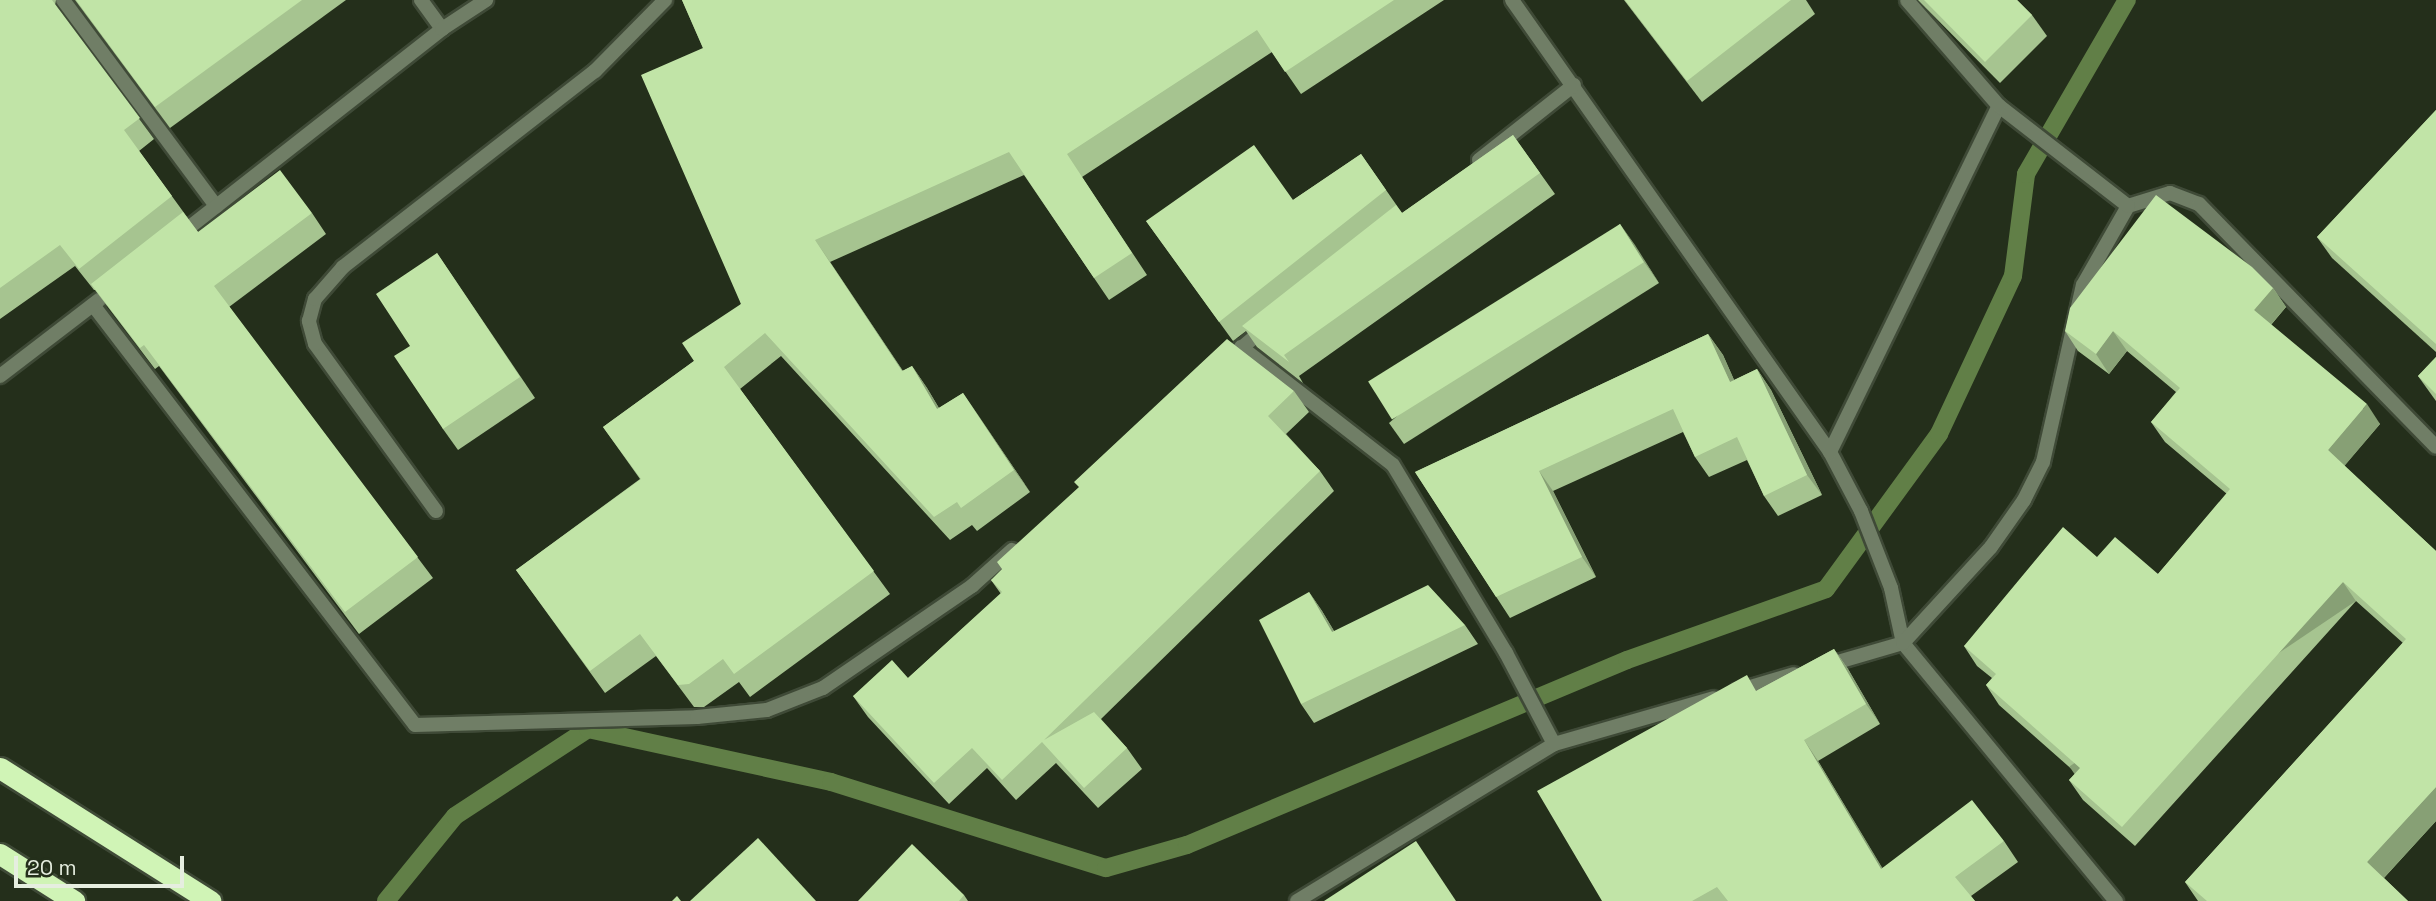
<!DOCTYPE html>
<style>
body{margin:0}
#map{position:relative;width:2436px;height:901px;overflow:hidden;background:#242f1b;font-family:"Space Grotesk",sans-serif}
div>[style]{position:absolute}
.stream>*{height:18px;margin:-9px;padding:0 9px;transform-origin:9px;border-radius:9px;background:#617f47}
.roads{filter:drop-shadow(2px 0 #3f4a37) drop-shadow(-2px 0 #3f4a37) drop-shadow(0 2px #3f4a37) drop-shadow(0 -2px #3f4a37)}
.street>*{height:14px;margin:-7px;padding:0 7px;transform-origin:7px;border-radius:7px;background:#707e66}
.highway>*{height:21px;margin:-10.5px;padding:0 10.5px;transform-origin:10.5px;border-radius:10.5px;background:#d0f4b6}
.wall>*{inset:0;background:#a6c490}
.shaded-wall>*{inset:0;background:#87a075;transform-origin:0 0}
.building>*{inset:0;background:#c1e4a7;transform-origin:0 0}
span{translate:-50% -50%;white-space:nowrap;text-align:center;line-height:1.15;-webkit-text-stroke:7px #242f1b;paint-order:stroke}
.scale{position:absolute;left:14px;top:856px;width:170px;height:32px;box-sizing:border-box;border:4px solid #e6eee0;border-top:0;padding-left:9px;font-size:21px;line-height:24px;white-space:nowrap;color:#e6eee0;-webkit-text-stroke:5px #242f1b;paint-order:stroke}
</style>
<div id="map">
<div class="stream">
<div style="left:386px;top:901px;width:109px;rotate:-50.9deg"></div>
<div style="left:455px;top:816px;width:159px;rotate:-33.2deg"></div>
<div style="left:588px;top:729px;width:249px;rotate:12.3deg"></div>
<div style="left:831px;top:782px;width:288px;rotate:17.4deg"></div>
<div style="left:1106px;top:868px;width:84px;rotate:-15.9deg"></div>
<div style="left:1187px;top:845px;width:477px;rotate:-22.8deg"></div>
<div style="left:1627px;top:660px;width:211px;rotate:-19.6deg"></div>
<div style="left:1826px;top:589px;width:192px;rotate:-53.9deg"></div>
<div style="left:1939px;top:434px;width:174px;rotate:-64.9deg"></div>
<div style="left:2013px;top:276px;width:103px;rotate:-82.7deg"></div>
<div style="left:2026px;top:174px;width:201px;rotate:-59.9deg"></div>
</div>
<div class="roads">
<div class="street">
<div style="left:63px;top:0;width:257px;rotate:53.4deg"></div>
<div style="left:421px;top:0;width:36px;rotate:54deg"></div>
<div style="left:1512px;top:0;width:553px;rotate:54.87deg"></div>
<div style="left:1830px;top:452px;width:67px;rotate:62.3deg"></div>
<div style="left:1861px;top:511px;width:83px;rotate:68.7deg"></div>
<div style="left:1891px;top:588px;width:56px;rotate:77.7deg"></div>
<div style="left:1903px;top:643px;width:335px;rotate:50.5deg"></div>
<div style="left:1479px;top:160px;width:121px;rotate:-38.3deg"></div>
<div style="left:2128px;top:206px;width:44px;rotate:-17.2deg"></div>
<div style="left:2170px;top:193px;width:31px;rotate:21deg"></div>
<div style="left:2199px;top:204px;width:339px;rotate:45.7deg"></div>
<div style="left:177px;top:237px;width:337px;rotate:-38.1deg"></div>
<div style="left:442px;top:29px;width:53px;rotate:-33.4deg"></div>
<div style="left:93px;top:305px;width:529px;rotate:52.52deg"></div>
<div style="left:415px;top:725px;width:282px;rotate:-1.6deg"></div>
<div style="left:697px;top:717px;width:70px;rotate:-5.7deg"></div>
<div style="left:767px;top:710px;width:60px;rotate:-21.4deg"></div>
<div style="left:823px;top:688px;width:181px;rotate:-34.4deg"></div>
<div style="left:972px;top:586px;width:54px;rotate:-42deg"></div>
<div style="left:1241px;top:347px;width:192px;rotate:37.8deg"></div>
<div style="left:1393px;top:465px;width:219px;rotate:59deg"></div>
<div style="left:1506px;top:653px;width:103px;rotate:62.2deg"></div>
<div style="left:1227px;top:360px;width:50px;rotate:-40.1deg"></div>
<div style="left:0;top:376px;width:125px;rotate:-37.5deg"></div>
<div style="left:1830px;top:452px;width:385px;rotate:-64deg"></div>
<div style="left:436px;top:511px;width:206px;rotate:-125.9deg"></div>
<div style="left:315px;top:344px;width:24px;rotate:-105deg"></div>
<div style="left:309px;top:321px;width:23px;rotate:-75deg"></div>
<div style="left:315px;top:299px;width:43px;rotate:-48.8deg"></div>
<div style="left:343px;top:267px;width:319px;rotate:-37.9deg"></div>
<div style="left:595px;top:71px;width:100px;rotate:-45.4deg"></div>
<div style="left:1824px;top:666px;width:82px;rotate:-16.2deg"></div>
<div style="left:1903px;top:643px;width:130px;rotate:-47.5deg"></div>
<div style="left:1991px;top:547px;width:57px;rotate:-54.9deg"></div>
<div style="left:2024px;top:500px;width:42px;rotate:-63.4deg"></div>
<div style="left:2043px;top:462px;width:181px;rotate:-77.3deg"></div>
<div style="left:2083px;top:285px;width:91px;rotate:-60.3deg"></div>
<div style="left:2128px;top:206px;width:163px;rotate:-142.2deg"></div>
<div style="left:1999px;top:106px;width:140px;rotate:-131deg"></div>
<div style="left:1737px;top:691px;width:59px;rotate:-16.6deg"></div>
<div style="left:1297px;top:901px;width:301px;rotate:-31.4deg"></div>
<div style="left:1554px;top:744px;width:166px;rotate:-16deg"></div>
</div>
<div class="highway">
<div style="left:0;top:768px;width:249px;rotate:32.3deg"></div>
<div style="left:0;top:854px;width:88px;rotate:32.4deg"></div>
</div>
</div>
<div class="wall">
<div style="clip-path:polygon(0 0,56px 0,55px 5px,154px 139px,139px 151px,198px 232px,312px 213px,326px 234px,229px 307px,433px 578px,359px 634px,159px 366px,155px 369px,95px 290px,94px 290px,75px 266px,0 319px)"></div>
<div style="clip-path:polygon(75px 0,346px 0,170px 128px)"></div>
<div style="clip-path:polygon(682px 0,1444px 0,1301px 94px,1272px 52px,1082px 177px,1147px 275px,1109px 300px,1024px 175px,830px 262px,903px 371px,912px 366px,927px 388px,939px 408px,963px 393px,1030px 492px,977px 531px,972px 525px,950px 540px,781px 356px,740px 389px,890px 594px,750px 697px,739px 682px,704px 707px,694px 707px,656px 656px,605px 693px,516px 570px,640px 479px,603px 427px,694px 361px,741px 304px,703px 48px)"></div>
<div style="clip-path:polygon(1624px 0,1806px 0,1815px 14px,1702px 102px)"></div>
<div style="clip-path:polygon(1918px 0,2017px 0,2032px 15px,2047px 36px,2000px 83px)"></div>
<div style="clip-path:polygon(2436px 110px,2436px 352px,2332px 258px,2317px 237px)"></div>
<div style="clip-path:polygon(1513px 135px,1555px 194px,1299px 376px,1303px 383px,1257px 347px,1246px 331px,1233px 341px,1146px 221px,1293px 200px,1361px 154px,1402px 213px)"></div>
<div style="clip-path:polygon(1620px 224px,1659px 283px,1404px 444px,1389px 423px)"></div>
<div style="clip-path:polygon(437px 253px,535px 398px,458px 450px,443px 429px,410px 346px)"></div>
<div style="clip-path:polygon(2273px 288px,2286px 307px,2271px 325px,2380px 424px,2344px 466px,2436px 551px,2436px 821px,2384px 878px,2408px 901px,2198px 901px,2185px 882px,2403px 643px,2356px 601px,2135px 846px,2083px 800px,2069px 780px,2076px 773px,1999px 705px,1986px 685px,1992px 678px,1977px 666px,1964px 646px,2097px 557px,2158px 574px,2227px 494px,2165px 442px,2151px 422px,2176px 392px,2127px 351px,2109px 374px,2078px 351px,2065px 331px)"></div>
<div style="clip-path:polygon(1708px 334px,1723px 355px,1734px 380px,1757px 369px,1771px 390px,1822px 495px,1778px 516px,1764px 496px,1747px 460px,1709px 477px,1695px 457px,1683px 432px,1553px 491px,1596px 577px,1510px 618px,1415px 472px)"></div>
<div style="clip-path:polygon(2436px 357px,2436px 401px,2418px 376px)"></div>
<div style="clip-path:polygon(1294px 391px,1309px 412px,1286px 434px,1320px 471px,1334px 491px,1101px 719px,1127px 748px,1142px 769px,1098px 808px,1056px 763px,1016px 800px,987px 768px,949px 804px,868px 717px,853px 696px,908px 678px,1001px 594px,991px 580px)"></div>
<div style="clip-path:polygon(1309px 592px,1322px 611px,1334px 631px,1465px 625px,1478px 644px,1314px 723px,1301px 704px)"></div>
<div style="clip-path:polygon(1834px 649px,1848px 669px,1880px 724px,1818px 761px,1882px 868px,2004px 841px,2018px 862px,1971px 896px,1975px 901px,1602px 901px,1758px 690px)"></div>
<div style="clip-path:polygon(964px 895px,968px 901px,858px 901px)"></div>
</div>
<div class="shaded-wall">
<div style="clip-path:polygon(1620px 224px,1635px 245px,1659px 283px,1644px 262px)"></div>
<div style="clip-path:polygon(815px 240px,830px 262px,918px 394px,902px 371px)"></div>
<div style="clip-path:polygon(2273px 288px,2286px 307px,2267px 329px,2254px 310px)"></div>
<div style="clip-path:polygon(2113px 331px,2127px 351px,2109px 374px,2096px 354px)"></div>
<div style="clip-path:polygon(1708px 334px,1723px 355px,1744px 402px,1730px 382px)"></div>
<div style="clip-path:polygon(912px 366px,927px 388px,953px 432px,937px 409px)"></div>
<div style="clip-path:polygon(1757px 369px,1771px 390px,1822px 495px,1807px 475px)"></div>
<div style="clip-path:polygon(963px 393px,978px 415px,1030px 492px,1014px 470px)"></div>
<div style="clip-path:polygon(2367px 404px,2380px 424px,2341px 470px,2328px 450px)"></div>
<div style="clip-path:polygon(1539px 471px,1553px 491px,1596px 577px,1582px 557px)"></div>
<div style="left:2343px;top:582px;width:23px;height:330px;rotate:56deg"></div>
<div style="clip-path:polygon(1309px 592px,1322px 611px,1346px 651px,1332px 632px)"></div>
<div style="clip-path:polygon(1834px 649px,1848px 669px,1880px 724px,1866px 704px)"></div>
<div style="clip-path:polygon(1804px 740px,1818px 761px,1895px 889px,1881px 869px)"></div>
<div style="clip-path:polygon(2436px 787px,2436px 821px,2380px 882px,2367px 862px)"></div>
</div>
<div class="building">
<div style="clip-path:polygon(0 0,52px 0,140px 118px,124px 130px,172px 196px,79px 269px,60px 245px,0 288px)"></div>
<div style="clip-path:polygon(76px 0,302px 0,155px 107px)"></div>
<div style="clip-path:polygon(682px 0,1394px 0,1285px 72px,1257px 30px,1067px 154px,1132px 253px,1094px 278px,1009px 152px,815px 240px,902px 371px,912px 366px,937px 409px,963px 393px,1014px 470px,961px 508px,957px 502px,934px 517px,765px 333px,724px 367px,874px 571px,734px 674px,723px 659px,689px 684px,678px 685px,640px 634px,590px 671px,516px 570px,641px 479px,603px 427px,694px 361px,682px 343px,741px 304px,641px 75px,703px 48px)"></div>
<div style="clip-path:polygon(1625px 0,1791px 0,1687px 81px)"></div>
<div style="clip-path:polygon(1924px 0,2017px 0,2032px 15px,1985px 62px)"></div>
<div style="clip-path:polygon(2436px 110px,2436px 344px,2317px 237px)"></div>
<div style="clip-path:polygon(1513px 135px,1540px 173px,1284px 355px,1289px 362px,1242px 326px,1396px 205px,1402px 213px)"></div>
<div style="clip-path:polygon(1254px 145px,1293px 200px,1361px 154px,1386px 190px,1219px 322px,1146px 221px)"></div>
<div style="clip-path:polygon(280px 170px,312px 213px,214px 286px,418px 557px,345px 612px,144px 345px,140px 348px,91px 284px,183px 212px,198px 232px)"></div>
<div style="clip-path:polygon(2156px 195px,2252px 267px,2273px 288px,2254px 310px,2367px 404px,2328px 450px,2436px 551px,2436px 787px,2367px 862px,2408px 901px,2207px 901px,2185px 882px,2406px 639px,2343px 582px,2122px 827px,2069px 780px,2080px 768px,1986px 685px,1996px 674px,1964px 646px,2063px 527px,2097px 557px,2115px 537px,2158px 574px,2230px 489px,2151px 422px,2180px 388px,2113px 331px,2096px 354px,2065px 331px,2070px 308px)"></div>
<div style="left:1620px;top:224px;width:45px;height:297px;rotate:58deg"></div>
<div style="clip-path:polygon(437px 253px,520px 377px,443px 429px,394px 356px,410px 346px,376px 294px)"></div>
<div style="clip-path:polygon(1708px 334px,1730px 382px,1757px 369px,1807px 475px,1764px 496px,1737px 437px,1695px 457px,1673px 409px,1539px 471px,1582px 557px,1496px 597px,1415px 472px)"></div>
<div style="clip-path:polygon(1227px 339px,1294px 391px,1268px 416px,1320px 471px,1044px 740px,1094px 712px,1127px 748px,1084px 788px,1042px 742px,1002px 780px,972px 748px,934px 783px,853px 696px,892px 660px,908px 678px,1002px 592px,991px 580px,1002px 569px,997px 562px,1079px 487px,1074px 482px)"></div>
<div style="clip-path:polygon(2436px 357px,2436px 394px,2418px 376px)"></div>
<div style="clip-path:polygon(1428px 585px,1465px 625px,1301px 704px,1259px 620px,1309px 592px,1332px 632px)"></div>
<div style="clip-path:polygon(1834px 649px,1866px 704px,1804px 740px,1881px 869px,1972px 800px,2004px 841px,1955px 877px,1975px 901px,1728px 901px,1717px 887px,1692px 901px,1602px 901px,1537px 791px,1747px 675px,1756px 691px)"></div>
<div style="clip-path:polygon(758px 838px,816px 901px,690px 901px)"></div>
<div style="clip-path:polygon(1416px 841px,1456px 901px,1324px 901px)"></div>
<div style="clip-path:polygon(912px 844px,964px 895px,959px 901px,858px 901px)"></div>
<div style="clip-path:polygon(677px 896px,681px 901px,672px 901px)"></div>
</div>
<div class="scale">20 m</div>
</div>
